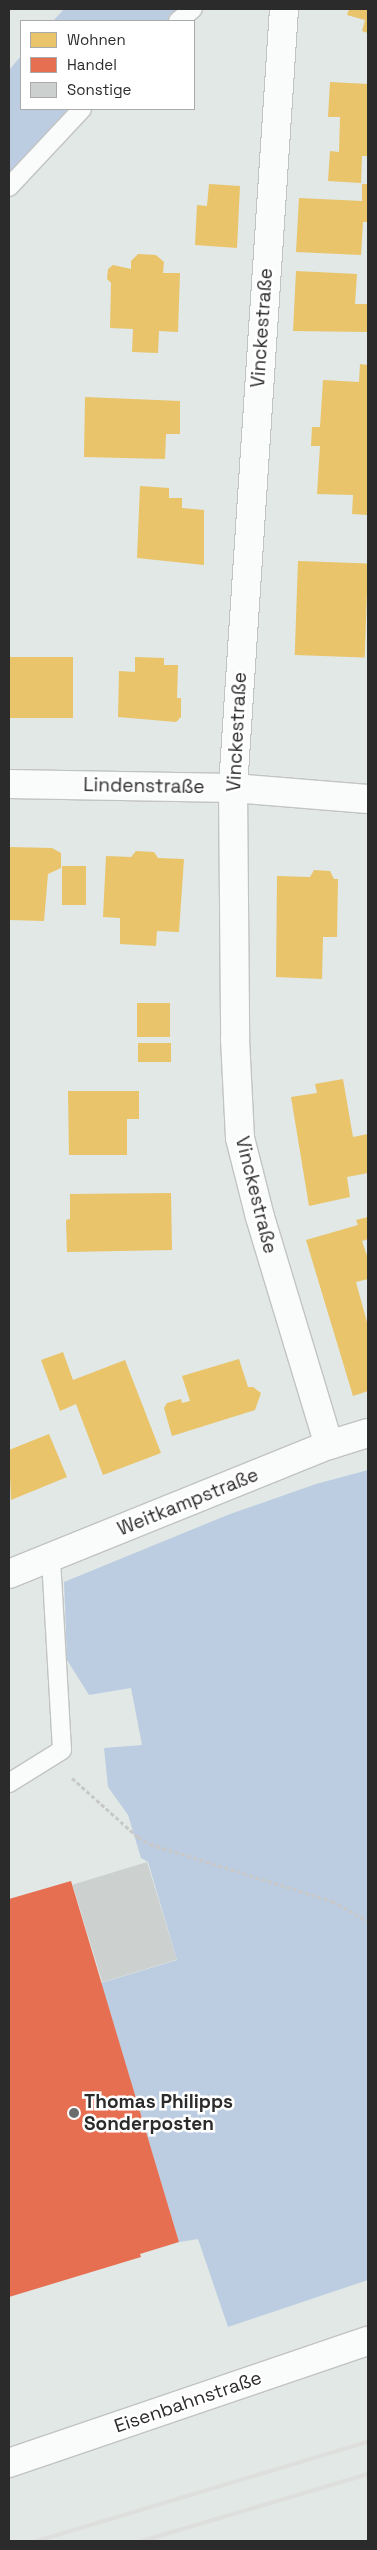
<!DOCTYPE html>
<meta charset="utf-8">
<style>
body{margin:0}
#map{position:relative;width:377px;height:2550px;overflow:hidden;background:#e1e8e5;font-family:"Space Grotesk",sans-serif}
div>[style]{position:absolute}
.green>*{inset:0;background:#bdcde1}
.homes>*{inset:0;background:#e9c46a;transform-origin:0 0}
.shops>*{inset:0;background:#e76f51}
.building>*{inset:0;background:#ccd1cf;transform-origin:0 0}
.path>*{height:3px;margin-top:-1.5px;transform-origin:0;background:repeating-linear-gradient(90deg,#c7c8c7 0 4px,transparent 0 6.5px)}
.roads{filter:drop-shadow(1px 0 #c2c3c3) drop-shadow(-1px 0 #c2c3c3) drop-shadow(0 1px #c2c3c3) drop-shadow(0 -1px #c2c3c3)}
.service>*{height:18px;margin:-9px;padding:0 9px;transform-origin:9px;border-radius:9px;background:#fafcfb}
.minor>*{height:28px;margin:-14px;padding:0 14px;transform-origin:14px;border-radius:14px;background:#fafcfb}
.rail>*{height:4px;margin:-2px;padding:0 2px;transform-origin:2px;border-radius:2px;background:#dededd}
.dots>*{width:14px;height:14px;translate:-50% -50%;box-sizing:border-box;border:2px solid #fff;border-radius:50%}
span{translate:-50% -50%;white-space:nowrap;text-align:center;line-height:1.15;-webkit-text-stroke:5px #fff;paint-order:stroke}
.street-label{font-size:19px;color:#2b2b2b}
.poi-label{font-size:19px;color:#2b2b2b;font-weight:700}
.left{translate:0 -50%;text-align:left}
.frame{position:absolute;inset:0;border:10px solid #2b2b2b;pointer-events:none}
.legend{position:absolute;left:20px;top:20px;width:175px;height:90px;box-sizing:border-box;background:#fff;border:1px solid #aaa;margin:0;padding:6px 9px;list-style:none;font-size:15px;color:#2b2b2b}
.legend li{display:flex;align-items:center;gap:10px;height:25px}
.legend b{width:25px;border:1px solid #aaa}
</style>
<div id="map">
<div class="green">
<div style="clip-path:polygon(64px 9px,193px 9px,178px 21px,53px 21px)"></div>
<div style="clip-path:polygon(21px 56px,21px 109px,82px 109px,9px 187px,9px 70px)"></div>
<div style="clip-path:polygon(368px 1470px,368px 2280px,228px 2327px,198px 2239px,179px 2242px,101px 1983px,177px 1960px,148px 1862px,141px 1858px,128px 1815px,108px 1787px,104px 1748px,142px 1745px,131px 1688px,89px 1695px,67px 1660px,64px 1582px,230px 1514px,316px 1484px)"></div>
</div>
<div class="homes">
<div style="clip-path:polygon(349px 9px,368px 9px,368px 33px,362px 31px,365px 20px,347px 15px)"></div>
<div style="clip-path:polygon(330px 82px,368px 84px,368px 156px,362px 156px,361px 183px,328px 181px,330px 151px,339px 152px,340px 117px,328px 117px)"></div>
<div style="clip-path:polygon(209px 184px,240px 186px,237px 248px,195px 245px,197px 205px,207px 206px)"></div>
<div style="clip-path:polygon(362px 184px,368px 184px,368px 222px,363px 222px,361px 255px,296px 252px,299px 198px,362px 201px)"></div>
<div style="clip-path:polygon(138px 254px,156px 255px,164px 262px,163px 273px,180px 273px,178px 332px,159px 331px,158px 353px,132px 352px,133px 329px,110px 328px,111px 283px,107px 279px,108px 269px,113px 265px,131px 269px,131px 261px)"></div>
<div style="clip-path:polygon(296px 271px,357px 274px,355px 304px,368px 304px,368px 332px,293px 331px)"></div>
<div style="clip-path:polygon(360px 364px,368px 365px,368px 515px,352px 514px,353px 495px,317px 494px,320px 446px,311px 446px,312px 427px,320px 427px,323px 380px,359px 382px)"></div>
<div style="clip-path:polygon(85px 397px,180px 401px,180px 434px,166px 434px,165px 459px,84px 457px)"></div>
<div style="clip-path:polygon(140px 486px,169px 488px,169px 498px,182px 498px,182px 508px,204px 510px,204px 565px,137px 558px)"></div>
<div style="left:298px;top:561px;width:70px;height:94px;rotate:2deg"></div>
<div style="left:9px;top:657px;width:64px;height:61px"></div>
<div style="clip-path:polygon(135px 657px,164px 658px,164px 665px,178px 665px,177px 698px,181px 698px,181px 717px,176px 722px,118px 717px,119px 671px,135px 672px)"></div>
<div style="clip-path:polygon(9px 847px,52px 848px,61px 853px,61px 868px,48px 874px,44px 921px,10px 920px)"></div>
<div style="clip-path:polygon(136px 851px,154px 852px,158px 858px,184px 859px,179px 932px,157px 931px,156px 946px,120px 944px,120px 918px,103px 917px,106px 856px,131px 857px)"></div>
<div style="left:62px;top:866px;width:24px;height:39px"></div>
<div style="clip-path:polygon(314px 870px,330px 871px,334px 879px,338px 879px,337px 937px,323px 937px,322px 979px,276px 977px,277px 876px,310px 877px)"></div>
<div style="left:170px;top:1003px;width:34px;height:33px;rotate:90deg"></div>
<div style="left:138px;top:1043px;width:33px;height:19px"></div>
<div style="clip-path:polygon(343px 1079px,353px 1137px,368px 1134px,368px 1173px,347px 1177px,350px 1197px,309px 1206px,291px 1097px,317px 1093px,315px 1084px)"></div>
<div style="clip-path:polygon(68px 1091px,139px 1091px,139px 1119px,127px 1119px,127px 1155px,69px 1155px)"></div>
<div style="clip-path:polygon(171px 1193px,172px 1250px,67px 1252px,66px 1220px,70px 1219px,70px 1194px)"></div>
<div style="clip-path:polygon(368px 1217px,368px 1239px,362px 1241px,368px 1259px,368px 1279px,356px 1282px,368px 1326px,368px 1391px,353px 1396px,306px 1240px,358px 1225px,356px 1220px)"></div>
<div style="clip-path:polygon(63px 1352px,73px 1380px,125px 1360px,161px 1453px,103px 1475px,76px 1404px,60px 1411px,41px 1360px)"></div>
<div style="clip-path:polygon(239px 1359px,248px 1387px,253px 1387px,261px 1393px,255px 1410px,172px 1436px,164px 1408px,167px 1403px,181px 1399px,182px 1403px,190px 1401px,182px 1376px)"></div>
<div style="clip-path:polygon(49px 1434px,67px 1477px,11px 1500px,9px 1450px)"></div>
</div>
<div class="shops">
<div style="clip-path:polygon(71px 1881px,179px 2242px,140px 2254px,141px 2257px,9px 2297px,9px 1899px)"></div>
</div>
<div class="building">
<div style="left:147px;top:1862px;width:102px;height:78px;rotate:73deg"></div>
</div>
<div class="path">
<div style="left:72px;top:1778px;width:89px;rotate:41.8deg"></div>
<div style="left:138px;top:1837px;width:14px;rotate:30deg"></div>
<div style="left:150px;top:1844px;width:191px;rotate:17.4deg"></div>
<div style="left:332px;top:1901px;width:41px;rotate:29.1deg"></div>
</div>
<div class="roads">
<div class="service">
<div style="left:178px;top:21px;width:19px;rotate:-39deg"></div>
<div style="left:9px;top:187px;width:107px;rotate:-46.9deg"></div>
<div style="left:9px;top:1783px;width:62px;rotate:-31.9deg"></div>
<div style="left:62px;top:1750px;width:193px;rotate:-93.3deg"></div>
</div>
<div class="minor">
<div style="left:284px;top:9px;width:781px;rotate:93.75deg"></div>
<div style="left:233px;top:788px;width:251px;rotate:89.5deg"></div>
<div style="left:235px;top:1039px;width:99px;rotate:87.1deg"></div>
<div style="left:240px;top:1138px;width:81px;rotate:75.8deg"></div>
<div style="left:260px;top:1217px;width:238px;rotate:73.2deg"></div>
<div style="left:9px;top:784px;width:224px;rotate:1deg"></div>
<div style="left:233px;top:788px;width:135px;rotate:4.7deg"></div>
<div style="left:9px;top:1574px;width:345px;rotate:-22deg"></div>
<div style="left:329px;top:1445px;width:41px;rotate:-17.1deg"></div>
<div style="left:9px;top:2463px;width:379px;rotate:-18.8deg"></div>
</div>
</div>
<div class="rail">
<div style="left:37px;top:2541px;width:345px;rotate:-16.7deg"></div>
<div style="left:142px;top:2541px;width:236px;rotate:-16.5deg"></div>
</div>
<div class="dots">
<div style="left:74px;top:2113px;background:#6b6d6c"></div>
</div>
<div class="street-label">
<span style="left:262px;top:328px;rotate:-86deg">Vinckestraße</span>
<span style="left:237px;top:732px;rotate:-87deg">Vinckestraße</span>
<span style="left:144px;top:786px;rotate:1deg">Lindenstraße</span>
<span style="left:256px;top:1195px;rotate:76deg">Vinckestraße</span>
<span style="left:188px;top:1502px;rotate:-22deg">Weitkampstraße</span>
<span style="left:188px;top:2402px;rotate:-19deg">Eisenbahnstraße</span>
</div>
<div class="poi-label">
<span class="left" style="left:84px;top:2113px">Thomas Philipps<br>Sonderposten</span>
</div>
<div class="frame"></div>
<ul class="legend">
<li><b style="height:14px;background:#e9c46a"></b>Wohnen</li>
<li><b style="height:14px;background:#e76f51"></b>Handel</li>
<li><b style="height:14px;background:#ccd1cf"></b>Sonstige</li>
</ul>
</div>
